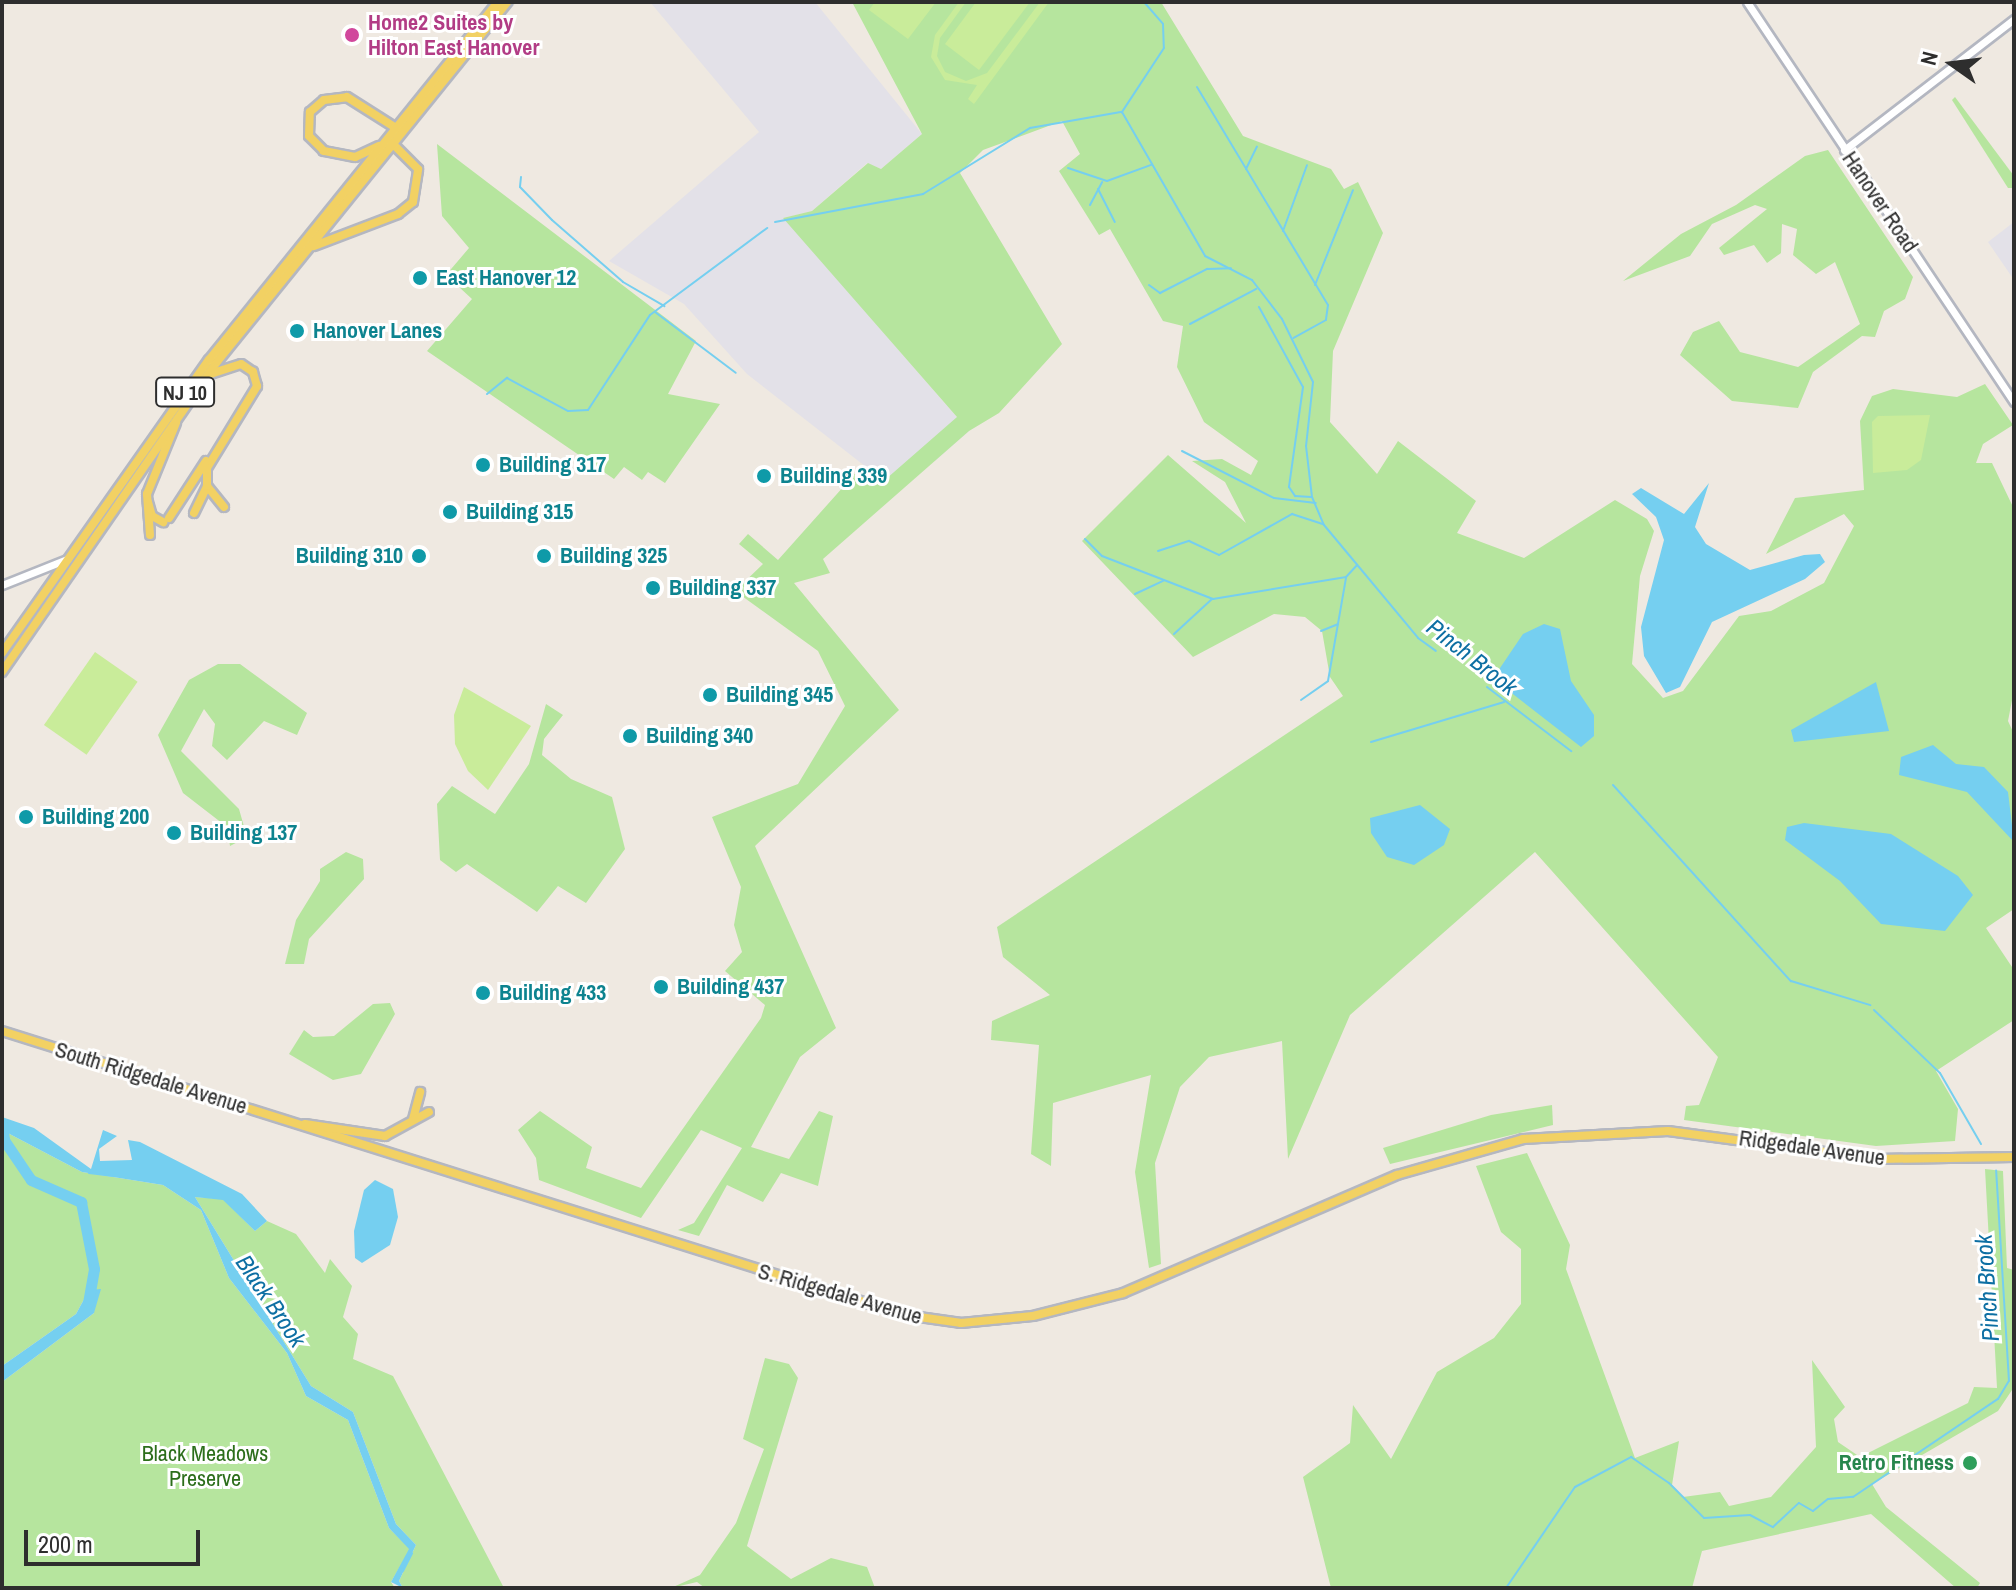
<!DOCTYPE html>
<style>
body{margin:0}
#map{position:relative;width:2016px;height:1590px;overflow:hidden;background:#efe9e1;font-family:"Archivo Narrow",sans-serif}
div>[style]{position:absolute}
.industrial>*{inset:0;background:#e3e1e8}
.green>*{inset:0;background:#b6e59e}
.pitch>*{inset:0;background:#c9ec9a;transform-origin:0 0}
.water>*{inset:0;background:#75cff0}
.stream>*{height:2px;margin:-1px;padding:0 1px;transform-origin:1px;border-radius:1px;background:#75cff0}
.river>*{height:11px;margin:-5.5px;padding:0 5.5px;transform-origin:5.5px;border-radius:5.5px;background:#75cff0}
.roads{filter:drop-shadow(2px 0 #b4b7c1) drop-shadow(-2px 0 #b4b7c1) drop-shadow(0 2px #b4b7c1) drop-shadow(0 -2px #b4b7c1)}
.minor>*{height:7px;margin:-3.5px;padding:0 3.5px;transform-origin:3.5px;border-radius:3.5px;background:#fff}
.major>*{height:8px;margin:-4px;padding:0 4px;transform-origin:4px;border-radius:4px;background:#f2d163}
.dots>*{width:22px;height:22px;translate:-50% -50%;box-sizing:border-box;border:4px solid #fff;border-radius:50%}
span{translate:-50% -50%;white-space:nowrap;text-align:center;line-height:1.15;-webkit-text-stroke:6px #fff;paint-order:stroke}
.shield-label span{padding:2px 6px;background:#fff;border:2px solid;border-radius:6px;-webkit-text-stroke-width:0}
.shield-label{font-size:20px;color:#2e2e2e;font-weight:700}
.hotel-label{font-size:22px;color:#b23c85;font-weight:700}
.left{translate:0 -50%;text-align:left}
.street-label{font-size:22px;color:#2e2e2e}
.culture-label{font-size:22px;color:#0d838f;font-weight:700}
.right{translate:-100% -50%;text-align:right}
.park-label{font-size:22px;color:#2c6e1b}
.leisure-label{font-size:22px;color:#27864d;font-weight:700}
.water-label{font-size:24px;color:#0d6fa3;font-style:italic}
.frame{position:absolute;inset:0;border:4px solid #2e2e2e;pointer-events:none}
.north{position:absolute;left:1912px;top:24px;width:80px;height:80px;-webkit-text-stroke:6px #fff;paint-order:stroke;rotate:284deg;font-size:22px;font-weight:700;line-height:32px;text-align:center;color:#2e2e2e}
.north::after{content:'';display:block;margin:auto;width:28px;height:36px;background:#2e2e2e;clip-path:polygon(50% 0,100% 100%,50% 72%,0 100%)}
.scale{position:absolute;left:24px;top:1530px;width:176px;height:36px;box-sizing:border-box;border:4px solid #2e2e2e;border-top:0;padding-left:10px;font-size:24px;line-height:28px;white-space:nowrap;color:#2e2e2e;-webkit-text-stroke:6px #fff;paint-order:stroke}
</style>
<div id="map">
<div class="industrial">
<div style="clip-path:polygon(650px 2px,815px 2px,922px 134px,881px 169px,867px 163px,812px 211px,784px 218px,969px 431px,935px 461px,928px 454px,893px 488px,747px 374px,684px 304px,609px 261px,759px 132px)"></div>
<div style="clip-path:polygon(2014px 222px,2014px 280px,1988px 242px)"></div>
</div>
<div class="green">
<div style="clip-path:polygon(852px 2px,1161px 2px,1243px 136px,1331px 169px,1344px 189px,1358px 182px,1383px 233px,1333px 351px,1330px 422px,1377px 474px,1398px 441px,1476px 501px,1457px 533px,1524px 558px,1615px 500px,1647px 519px,1654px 531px,1640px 576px,1632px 664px,1663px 698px,1683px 691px,1739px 616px,1771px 611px,1824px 583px,1854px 526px,1844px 514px,1766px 554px,1795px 498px,1864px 490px,1860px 421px,1872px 396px,1893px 389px,1957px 397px,1985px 384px,2013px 425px,1983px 444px,1976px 463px,1992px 463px,2014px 509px,2014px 690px,2008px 721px,2014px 734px,2014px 909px,1986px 928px,2014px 970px,2014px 1020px,1936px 1071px,1958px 1109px,1955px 1141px,1876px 1146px,1684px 1120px,1686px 1106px,1699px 1105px,1718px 1057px,1535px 852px,1350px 1015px,1288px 1159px,1282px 1041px,1209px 1057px,1180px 1087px,1155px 1163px,1161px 1264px,1149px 1268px,1135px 1172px,1151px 1075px,1053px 1103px,1051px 1166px,1031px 1154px,1039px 1045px,991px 1040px,992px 1021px,1050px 995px,1003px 957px,997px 927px,1343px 696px,1330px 677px,1322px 631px,1305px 617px,1274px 614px,1193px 657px,1082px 541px,1168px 455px,1246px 523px,1225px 482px,1192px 461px,1222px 459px,1251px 475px,1258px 461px,1204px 422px,1177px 367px,1183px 326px,1163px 321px,1110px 229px,1099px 235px,1059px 171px,1080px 154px,1062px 121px,983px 150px,960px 173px,1062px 344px,999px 413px,969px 431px,823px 559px,830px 573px,794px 583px,899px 710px,755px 846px,836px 1028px,800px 1057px,751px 1147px,789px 1159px,819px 1111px,833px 1116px,818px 1186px,781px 1173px,763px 1202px,727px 1185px,699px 1236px,678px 1230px,694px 1223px,742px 1148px,701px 1130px,641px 1218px,539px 1180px,536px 1158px,518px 1130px,540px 1111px,592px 1147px,586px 1168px,641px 1188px,761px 1018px,765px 1005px,725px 971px,742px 952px,734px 925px,741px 887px,712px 817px,798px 784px,845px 706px,818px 651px,735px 591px,763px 564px,739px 544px,748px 534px,778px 560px,861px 467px,886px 479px,957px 417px,783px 218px,812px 211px,868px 163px,881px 169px,922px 134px)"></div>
<div style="clip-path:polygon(1955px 97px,2014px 176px,2014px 188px,2008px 188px,1952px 100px)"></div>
<div style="clip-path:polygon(437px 144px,696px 341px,668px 394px,720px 404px,665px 483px,648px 472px,642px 480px,624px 467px,614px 479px,427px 351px,472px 299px,446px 275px,469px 248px,442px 216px)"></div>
<div style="clip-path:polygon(1828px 150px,1913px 277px,1905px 299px,1884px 311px,1875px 337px,1862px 336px,1813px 372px,1798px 408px,1732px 401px,1680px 355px,1693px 332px,1719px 321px,1740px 352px,1798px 367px,1860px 324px,1835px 262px,1816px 274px,1793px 255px,1797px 229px,1782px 224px,1781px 253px,1767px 263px,1754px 245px,1724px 255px,1719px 248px,1767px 209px,1755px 205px,1712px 224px,1690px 256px,1623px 281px,1681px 234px,1736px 205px,1805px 156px)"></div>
<div style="clip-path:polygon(218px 664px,240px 664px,307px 713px,297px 735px,264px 721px,227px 760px,212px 746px,215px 724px,204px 709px,181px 751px,239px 809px,247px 837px,230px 846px,227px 827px,183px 793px,158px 735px,189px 680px)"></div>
<div style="clip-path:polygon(546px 704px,563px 715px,544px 739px,542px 755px,571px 779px,612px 797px,625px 849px,586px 903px,558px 886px,537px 912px,467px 864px,456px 872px,440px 860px,437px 804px,452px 786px,495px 814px,529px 764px)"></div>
<div style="clip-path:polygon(346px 852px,363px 859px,364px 879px,309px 939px,304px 964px,285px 964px,296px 920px,320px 881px,320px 869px)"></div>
<div style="clip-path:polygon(390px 1003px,395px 1014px,361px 1074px,333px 1080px,289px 1054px,304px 1030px,313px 1037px,334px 1036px,373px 1004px)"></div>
<div style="clip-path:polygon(1552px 1105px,1553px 1125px,1390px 1164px,1383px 1148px,1491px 1115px)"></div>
<div style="clip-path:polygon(2px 1130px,82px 1172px,163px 1185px,201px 1210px,229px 1278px,287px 1353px,306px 1396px,348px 1420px,389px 1528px,410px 1549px,391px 1582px,395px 1588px,2px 1588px,2px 1382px,94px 1313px,89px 1290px,76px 1314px,2px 1366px)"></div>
<div style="clip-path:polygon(1527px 1153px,1570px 1245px,1566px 1269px,1635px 1458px,1679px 1441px,1672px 1485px,1683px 1497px,1720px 1492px,1729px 1506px,1771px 1497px,1816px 1447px,1812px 1360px,1845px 1407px,1834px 1419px,1838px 1442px,1860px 1457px,1968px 1403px,1974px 1387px,1997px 1388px,1985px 1169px,2003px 1171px,2007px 1268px,2014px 1270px,2014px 1387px,1998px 1411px,1872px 1484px,1886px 1507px,1980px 1583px,1977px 1588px,1956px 1588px,1871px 1514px,1702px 1551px,1692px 1588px,1331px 1588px,1303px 1477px,1350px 1443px,1353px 1405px,1391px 1459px,1437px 1372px,1494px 1338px,1521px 1304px,1521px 1249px,1501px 1232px,1476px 1166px)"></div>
<div style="clip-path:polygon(195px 1197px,223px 1199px,255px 1231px,267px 1221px,296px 1234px,325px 1273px,330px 1259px,352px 1286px,343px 1317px,358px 1334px,353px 1359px,393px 1376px,504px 1588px,403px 1588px,399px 1581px,416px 1545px,396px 1524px,353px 1412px,311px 1386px)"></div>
<div style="clip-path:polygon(765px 1358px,789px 1364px,798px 1378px,747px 1546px,791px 1579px,831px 1558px,867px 1567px,875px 1588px,705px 1588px,697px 1582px,671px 1588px,700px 1575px,736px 1523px,764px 1449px,743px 1439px)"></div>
</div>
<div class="pitch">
<div style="clip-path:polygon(875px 2px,936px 2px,908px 39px,869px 10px)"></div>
<div style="clip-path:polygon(959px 2px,966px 2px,940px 38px,937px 56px,945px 72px,966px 81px,987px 73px,1040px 2px,1049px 2px,974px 104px,968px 99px,977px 85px,945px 80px,931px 57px,935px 35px)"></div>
<div style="clip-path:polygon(976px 2px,1030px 2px,979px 70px,945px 44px)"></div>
<div style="clip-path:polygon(1930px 415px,1921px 460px,1907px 470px,1873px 473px,1872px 422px,1878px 416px)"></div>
<div style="left:95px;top:652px;width:52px;height:89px;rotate:35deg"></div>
<div style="clip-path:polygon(464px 687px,531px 726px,488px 790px,468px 771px,455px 744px,454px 715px)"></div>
</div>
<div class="water">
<div style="clip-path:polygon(1709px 483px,1695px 527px,1706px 544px,1750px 570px,1804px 555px,1820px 554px,1825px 562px,1805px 579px,1712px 622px,1680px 687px,1666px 693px,1644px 656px,1641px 627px,1664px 540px,1656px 517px,1632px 494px,1641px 488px,1684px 514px)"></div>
<div style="clip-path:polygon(1544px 624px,1560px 629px,1571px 681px,1594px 715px,1594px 736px,1581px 747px,1500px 684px,1500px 668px,1523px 634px)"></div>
<div style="clip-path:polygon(1876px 682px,1889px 731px,1794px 742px,1791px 730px)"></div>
<div style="clip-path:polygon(1933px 745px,1956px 764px,1984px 767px,2008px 792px,2014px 842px,1967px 792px,1899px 775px,1901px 757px)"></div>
<div style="clip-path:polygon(1420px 805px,1450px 829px,1444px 845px,1414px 865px,1387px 857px,1371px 833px,1370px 818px)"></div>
<div style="clip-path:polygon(1804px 823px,1891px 834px,1958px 876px,1973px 895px,1945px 931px,1881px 924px,1840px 881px,1785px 840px,1787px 827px)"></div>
<div style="clip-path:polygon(2px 1117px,34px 1128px,91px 1169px,103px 1130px,117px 1136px,99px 1149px,100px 1161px,132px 1160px,128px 1140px,140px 1142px,242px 1194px,267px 1221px,255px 1231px,223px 1200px,195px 1197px,311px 1386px,353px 1412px,396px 1524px,416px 1545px,399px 1581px,403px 1588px,391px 1582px,409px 1549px,389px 1528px,348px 1420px,306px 1396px,287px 1353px,229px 1278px,201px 1210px,163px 1185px,82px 1172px,2px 1130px)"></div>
<div style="clip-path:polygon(375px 1180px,393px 1189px,398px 1217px,390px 1245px,362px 1263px,355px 1258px,354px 1231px,364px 1190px)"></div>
<div style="clip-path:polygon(101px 1289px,94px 1313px,2px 1382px,2px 1366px,76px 1314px,89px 1290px)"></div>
</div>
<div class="stream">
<div style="left:1144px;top:2px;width:29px;rotate:49deg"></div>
<div style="left:1163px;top:24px;width:24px;rotate:88deg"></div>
<div style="left:1164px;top:48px;width:77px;rotate:123.3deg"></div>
<div style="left:1122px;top:112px;width:166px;rotate:60deg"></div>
<div style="left:1205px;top:256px;width:53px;rotate:27.1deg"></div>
<div style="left:1252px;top:280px;width:49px;rotate:52.4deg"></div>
<div style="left:1282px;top:319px;width:70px;rotate:63.8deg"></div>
<div style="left:1313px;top:382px;width:64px;rotate:96.2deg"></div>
<div style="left:1306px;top:446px;width:51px;rotate:83.3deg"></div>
<div style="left:1312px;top:497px;width:30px;rotate:67deg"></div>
<div style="left:1324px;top:525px;width:147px;rotate:50.2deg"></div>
<div style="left:1418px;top:638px;width:22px;rotate:36deg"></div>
<div style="left:1197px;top:87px;width:254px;rotate:59deg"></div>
<div style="left:1328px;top:305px;width:15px;rotate:98deg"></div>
<div style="left:1326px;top:320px;width:37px;rotate:151deg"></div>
<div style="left:1068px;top:168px;width:41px;rotate:18.4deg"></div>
<div style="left:1107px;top:181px;width:47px;rotate:-20deg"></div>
<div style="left:1246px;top:169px;width:25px;rotate:-64deg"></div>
<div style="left:521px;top:177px;width:10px;rotate:96deg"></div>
<div style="left:520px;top:187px;width:46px;rotate:45.9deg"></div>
<div style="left:552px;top:220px;width:94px;rotate:41.1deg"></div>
<div style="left:623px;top:282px;width:48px;rotate:30.3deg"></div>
<div style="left:1098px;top:189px;width:37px;rotate:63deg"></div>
<div style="left:1090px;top:205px;width:26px;rotate:-62deg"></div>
<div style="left:775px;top:222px;width:151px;rotate:-10.7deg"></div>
<div style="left:923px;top:194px;width:126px;rotate:-31.7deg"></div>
<div style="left:1030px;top:128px;width:92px;rotate:-10deg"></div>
<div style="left:1283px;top:231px;width:70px;rotate:-70deg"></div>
<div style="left:1149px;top:285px;width:14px;rotate:36deg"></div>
<div style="left:1160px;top:293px;width:53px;rotate:-27.1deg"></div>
<div style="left:1207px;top:269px;width:24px;rotate:-2deg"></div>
<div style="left:1315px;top:285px;width:102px;rotate:-68.2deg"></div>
<div style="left:1259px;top:307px;width:91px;rotate:61.2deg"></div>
<div style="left:1303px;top:387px;width:101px;rotate:98deg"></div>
<div style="left:1289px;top:487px;width:11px;rotate:56deg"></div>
<div style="left:1295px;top:496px;width:16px;rotate:4deg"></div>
<div style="left:655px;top:312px;width:101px;rotate:37deg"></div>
<div style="left:1190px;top:324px;width:75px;rotate:-27.9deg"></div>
<div style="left:487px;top:394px;width:26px;rotate:-39deg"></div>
<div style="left:507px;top:378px;width:69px;rotate:28.4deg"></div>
<div style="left:568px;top:411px;width:20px;rotate:-3deg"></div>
<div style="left:588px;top:410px;width:113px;rotate:-56.9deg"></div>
<div style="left:650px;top:315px;width:146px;rotate:-36.6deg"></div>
<div style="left:1182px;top:451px;width:103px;rotate:27.1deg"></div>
<div style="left:1274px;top:498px;width:42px;rotate:6.8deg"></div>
<div style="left:1085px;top:539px;width:24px;rotate:45deg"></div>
<div style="left:1102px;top:556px;width:119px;rotate:21.2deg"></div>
<div style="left:1213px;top:599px;width:135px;rotate:-9.4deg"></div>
<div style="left:1346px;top:577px;width:16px;rotate:-47deg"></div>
<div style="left:1158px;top:551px;width:33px;rotate:-18deg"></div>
<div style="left:1189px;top:541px;width:33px;rotate:25deg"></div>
<div style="left:1219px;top:555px;width:84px;rotate:-29.3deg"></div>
<div style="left:1292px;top:514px;width:33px;rotate:18deg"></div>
<div style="left:1135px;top:594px;width:31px;rotate:-25deg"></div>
<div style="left:1321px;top:631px;width:18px;rotate:-22deg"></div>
<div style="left:1174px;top:634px;width:52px;rotate:-42.6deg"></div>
<div style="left:1487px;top:687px;width:106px;rotate:37.3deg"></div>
<div style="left:1301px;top:700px;width:33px;rotate:-35deg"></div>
<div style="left:1328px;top:681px;width:105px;rotate:-80.1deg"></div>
<div style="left:1371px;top:742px;width:139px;rotate:-16.7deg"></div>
<div style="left:1613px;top:785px;width:265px;rotate:47.8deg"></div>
<div style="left:1791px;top:981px;width:83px;rotate:16.9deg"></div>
<div style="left:1874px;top:1010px;width:91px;rotate:43.7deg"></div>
<div style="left:1940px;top:1073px;width:82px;rotate:60deg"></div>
<div style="left:89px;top:1173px;width:23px;rotate:7deg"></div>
<div style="left:403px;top:1571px;width:20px;rotate:-63deg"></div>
<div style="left:1506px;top:1588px;width:122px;rotate:-55.7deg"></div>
<div style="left:1575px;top:1487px;width:64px;rotate:-28.2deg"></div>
<div style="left:1631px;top:1457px;width:46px;rotate:34.4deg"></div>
<div style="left:1669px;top:1483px;width:49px;rotate:45deg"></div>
<div style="left:1704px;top:1518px;width:46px;rotate:-3.7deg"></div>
<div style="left:1750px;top:1515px;width:26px;rotate:28deg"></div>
<div style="left:1773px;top:1527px;width:35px;rotate:-43deg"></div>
<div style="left:1799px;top:1503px;width:16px;rotate:30deg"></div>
<div style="left:1813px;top:1511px;width:19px;rotate:-39deg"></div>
<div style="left:1828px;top:1499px;width:25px;rotate:-5deg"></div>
<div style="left:1853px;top:1497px;width:175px;rotate:-34.1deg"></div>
<div style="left:1998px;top:1399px;width:21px;rotate:-59deg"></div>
<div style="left:2009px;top:1381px;width:211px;rotate:-93.5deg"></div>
</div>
<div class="river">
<div style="left:2px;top:1125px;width:15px;rotate:82deg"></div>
<div style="left:4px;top:1140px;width:48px;rotate:56deg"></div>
<div style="left:31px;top:1180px;width:55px;rotate:23.7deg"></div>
<div style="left:81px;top:1202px;width:68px;rotate:79deg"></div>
<div style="left:94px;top:1269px;width:34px;rotate:100deg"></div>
</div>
<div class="roads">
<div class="minor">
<div style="left:1747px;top:2px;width:481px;rotate:56.3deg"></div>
<div style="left:1844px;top:150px;width:215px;rotate:-37.6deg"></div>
<div style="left:2px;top:585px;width:70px;rotate:-21.8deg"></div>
</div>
<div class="major">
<div style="left:379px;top:146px;width:26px;rotate:155deg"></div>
<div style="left:355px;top:157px;width:32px;rotate:-169deg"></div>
<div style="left:324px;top:151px;width:21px;rotate:-135deg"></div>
<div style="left:309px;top:136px;width:24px;rotate:-88deg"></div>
<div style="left:310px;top:112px;width:18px;rotate:-41deg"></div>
<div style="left:324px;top:100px;width:23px;rotate:-7deg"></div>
<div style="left:347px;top:97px;width:62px;rotate:32.4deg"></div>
<div style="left:314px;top:246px;width:90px;rotate:-20.9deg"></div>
<div style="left:398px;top:214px;width:19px;rotate:-39deg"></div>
<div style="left:413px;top:202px;width:33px;rotate:-81deg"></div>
<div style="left:418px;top:169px;width:37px;rotate:-135deg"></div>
<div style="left:207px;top:486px;width:27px;rotate:51deg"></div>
<div style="left:148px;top:502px;width:15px;rotate:74deg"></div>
<div style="left:152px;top:516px;width:13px;rotate:29deg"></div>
<div style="left:194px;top:513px;width:30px;rotate:-64deg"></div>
<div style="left:207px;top:486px;width:18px;rotate:-90deg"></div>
<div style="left:207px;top:468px;width:96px;rotate:-58.6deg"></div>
<div style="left:257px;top:386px;width:15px;rotate:-106deg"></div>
<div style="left:253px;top:372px;width:14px;rotate:-146deg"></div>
<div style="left:241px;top:364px;width:32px;rotate:162deg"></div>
<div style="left:169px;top:518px;width:68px;rotate:-57deg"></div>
<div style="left:150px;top:535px;width:41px;rotate:-94.2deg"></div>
<div style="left:147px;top:494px;width:77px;rotate:-67.8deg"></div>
<div style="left:2px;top:653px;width:359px;rotate:-54.8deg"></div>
<div style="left:209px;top:360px;width:460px;rotate:-51.1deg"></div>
<div style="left:2px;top:672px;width:377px;rotate:-55.3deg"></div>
<div style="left:217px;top:362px;width:463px;rotate:-51.1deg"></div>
<div style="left:2px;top:1031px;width:947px;rotate:17.46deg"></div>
<div style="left:905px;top:1315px;width:57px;rotate:8.1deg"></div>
<div style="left:961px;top:1323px;width:72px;rotate:-5.6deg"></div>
<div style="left:1033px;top:1316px;width:93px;rotate:-14.3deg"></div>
<div style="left:1123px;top:1293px;width:298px;rotate:-23.3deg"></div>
<div style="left:1397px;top:1175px;width:131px;rotate:-15.9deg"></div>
<div style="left:1523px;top:1139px;width:145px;rotate:-3.2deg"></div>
<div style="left:1668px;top:1131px;width:211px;rotate:7.6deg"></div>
<div style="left:1877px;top:1159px;width:137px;rotate:-0.8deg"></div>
<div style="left:413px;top:1119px;width:28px;rotate:-75deg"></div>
<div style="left:305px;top:1124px;width:81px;rotate:8.5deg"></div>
<div style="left:385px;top:1136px;width:50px;rotate:-28.6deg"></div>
</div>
</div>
<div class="dots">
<div style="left:352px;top:35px;background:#d1479c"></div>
<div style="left:420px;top:278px;background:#0f9aa8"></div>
<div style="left:297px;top:331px;background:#0f9aa8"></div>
<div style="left:483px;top:465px;background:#0f9aa8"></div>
<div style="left:764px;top:476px;background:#0f9aa8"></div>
<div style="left:450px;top:512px;background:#0f9aa8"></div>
<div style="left:419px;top:556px;background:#0f9aa8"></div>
<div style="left:544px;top:556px;background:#0f9aa8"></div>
<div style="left:653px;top:588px;background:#0f9aa8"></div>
<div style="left:710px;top:695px;background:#0f9aa8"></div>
<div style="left:630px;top:736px;background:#0f9aa8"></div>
<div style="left:26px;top:817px;background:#0f9aa8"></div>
<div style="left:174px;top:833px;background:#0f9aa8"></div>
<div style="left:661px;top:987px;background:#0f9aa8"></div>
<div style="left:483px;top:993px;background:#0f9aa8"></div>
<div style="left:1970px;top:1463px;background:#2e9e5b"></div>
</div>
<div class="shield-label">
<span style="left:185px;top:392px">NJ 10</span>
</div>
<div class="hotel-label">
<span class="left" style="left:368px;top:35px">Home2 Suites by<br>Hilton East Hanover</span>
</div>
<div class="street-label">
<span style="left:1880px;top:202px;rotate:56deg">Hanover Road</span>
<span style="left:151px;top:1078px;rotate:17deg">South Ridgedale Avenue</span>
<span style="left:1812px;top:1148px;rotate:8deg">Ridgedale Avenue</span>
<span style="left:840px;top:1294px;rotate:16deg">S. Ridgedale Avenue</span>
</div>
<div class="culture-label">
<span class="left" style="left:436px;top:278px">East Hanover 12</span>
<span class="left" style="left:313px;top:331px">Hanover Lanes</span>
<span class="left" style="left:499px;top:465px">Building 317</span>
<span class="left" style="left:780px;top:476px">Building 339</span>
<span class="left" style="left:466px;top:512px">Building 315</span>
<span class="right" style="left:403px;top:556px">Building 310</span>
<span class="left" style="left:560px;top:556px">Building 325</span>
<span class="left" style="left:669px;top:588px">Building 337</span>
<span class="left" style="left:726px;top:695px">Building 345</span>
<span class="left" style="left:646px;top:736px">Building 340</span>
<span class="left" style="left:42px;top:817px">Building 200</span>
<span class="left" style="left:190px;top:833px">Building 137</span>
<span class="left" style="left:677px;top:987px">Building 437</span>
<span class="left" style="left:499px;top:993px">Building 433</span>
</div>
<div class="park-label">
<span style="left:205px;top:1466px">Black Meadows<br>Preserve</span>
</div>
<div class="leisure-label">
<span class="right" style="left:1954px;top:1463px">Retro Fitness</span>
</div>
<div class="water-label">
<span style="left:1472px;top:657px;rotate:38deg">Pinch Brook</span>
<span style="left:1987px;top:1288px;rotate:-94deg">Pinch Brook</span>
<span style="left:271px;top:1301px;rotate:56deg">Black Brook</span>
</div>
<div class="frame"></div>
<div class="north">N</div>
<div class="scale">200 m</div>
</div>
